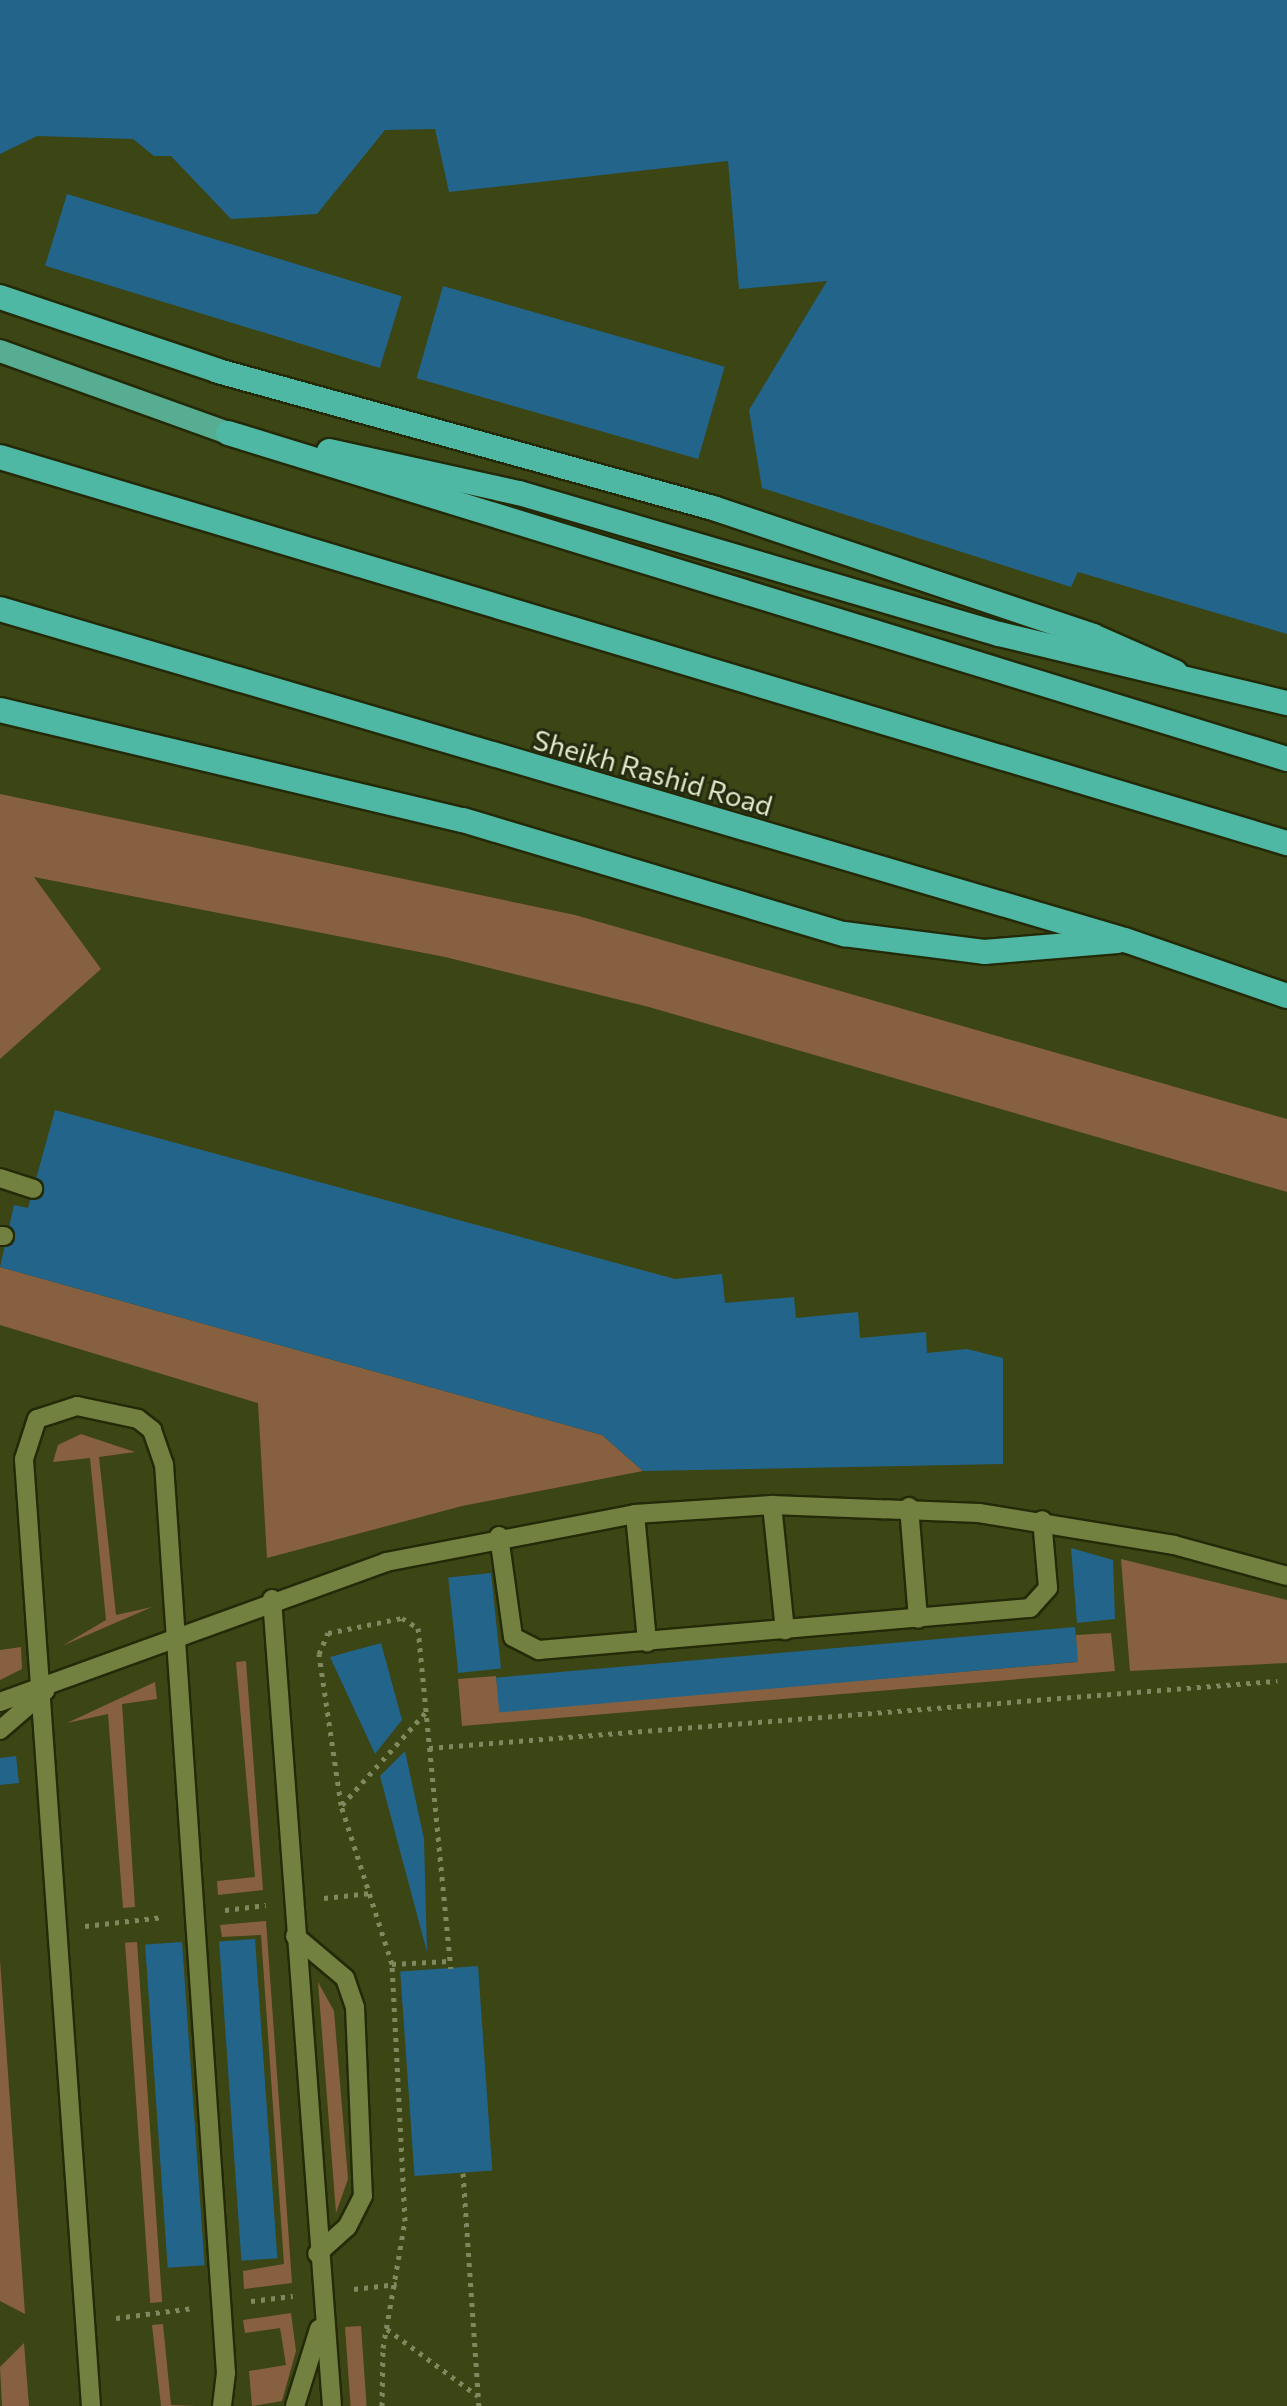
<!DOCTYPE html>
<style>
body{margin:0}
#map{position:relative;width:1287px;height:2406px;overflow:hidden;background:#3c4514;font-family:Commissioner,sans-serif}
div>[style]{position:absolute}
.green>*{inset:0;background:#876040;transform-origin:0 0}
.building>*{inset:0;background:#23648b;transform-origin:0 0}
.path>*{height:5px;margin-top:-2.5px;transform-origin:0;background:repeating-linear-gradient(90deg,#7f885e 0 4px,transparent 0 10px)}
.roads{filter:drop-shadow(2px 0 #242a08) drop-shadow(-2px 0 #242a08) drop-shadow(0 2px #242a08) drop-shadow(0 -2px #242a08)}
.service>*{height:18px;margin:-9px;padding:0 9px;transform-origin:9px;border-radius:9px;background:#738140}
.trunk>*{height:22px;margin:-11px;padding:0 11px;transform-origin:11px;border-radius:11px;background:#56ad91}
.motorway>*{height:24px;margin:-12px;padding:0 12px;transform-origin:12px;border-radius:12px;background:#4fb8a5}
span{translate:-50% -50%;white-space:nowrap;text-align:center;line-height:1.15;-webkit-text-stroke:6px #242a0f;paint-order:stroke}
.street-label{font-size:28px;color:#e0e9c8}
</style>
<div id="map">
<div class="green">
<div style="clip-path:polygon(0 794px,575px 915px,1287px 1119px,1287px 1192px,649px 1007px,445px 957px,34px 877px,101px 969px,0 1059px)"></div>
<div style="clip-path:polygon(0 1267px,602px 1435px,643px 1471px,462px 1506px,267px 1558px,258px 1403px,0 1325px)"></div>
<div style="clip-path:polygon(81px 1434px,135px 1452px,99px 1457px,116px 1615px,152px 1607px,62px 1646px,106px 1620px,90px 1458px,53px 1462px,58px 1445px)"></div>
<div style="clip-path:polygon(1121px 1559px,1287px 1600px,1287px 1663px,1130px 1671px)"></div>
<div style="clip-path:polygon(1111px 1633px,1115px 1671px,462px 1726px,458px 1679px,496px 1676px,500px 1711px,1077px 1662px,1076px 1635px)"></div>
<div style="clip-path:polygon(21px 1647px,22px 1669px,0 1680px,0 1650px)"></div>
<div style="clip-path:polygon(246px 1661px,263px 1890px,218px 1895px,217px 1881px,255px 1877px,236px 1662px)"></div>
<div style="clip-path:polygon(155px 1682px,157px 1699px,122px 1704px,135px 1907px,123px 1908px,108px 1714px,67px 1723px)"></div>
<div style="clip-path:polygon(266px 1921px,292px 2283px,244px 2289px,243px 2271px,284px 2264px,261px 1935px,222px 1937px,220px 1925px)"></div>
<div style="left:137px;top:1942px;width:361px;height:12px;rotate:86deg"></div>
<div style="clip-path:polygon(0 1960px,25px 2314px,0 2301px)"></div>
<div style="clip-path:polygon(318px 1982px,334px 2011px,348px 2179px,336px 2213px)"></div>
<div style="clip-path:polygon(291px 2313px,296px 2351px,282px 2401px,252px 2406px,249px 2371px,286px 2365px,280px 2328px,245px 2333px,243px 2320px)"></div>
<div style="clip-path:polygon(163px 2324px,171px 2405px,197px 2406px,161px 2406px,152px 2325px)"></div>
<div style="left:361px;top:2326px;width:80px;height:16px;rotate:86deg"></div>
<div style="clip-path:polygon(24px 2343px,29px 2406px,2px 2406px,0 2367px)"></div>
</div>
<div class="building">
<div style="clip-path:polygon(0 0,1287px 0,1287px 634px,1078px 572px,1071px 587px,762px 488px,749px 410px,827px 281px,739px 289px,728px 161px,449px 192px,435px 129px,385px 130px,317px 214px,231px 219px,171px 156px,154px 156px,133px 139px,37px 136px,0 154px)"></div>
<div style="left:67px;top:194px;width:350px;height:75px;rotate:17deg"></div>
<div style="left:443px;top:286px;width:293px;height:96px;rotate:16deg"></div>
<div style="clip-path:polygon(55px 1110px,675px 1279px,722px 1274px,725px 1303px,794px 1297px,796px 1318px,858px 1312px,860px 1338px,926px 1332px,927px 1353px,967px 1349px,1003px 1358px,1003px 1464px,643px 1471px,602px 1435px,0 1267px,14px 1205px,28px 1208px)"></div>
<div style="clip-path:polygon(1071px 1548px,1113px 1560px,1115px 1619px,1077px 1623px)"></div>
<div style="left:491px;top:1573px;width:96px;height:43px;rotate:84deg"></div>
<div style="left:1075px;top:1627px;width:35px;height:581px;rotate:85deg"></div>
<div style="clip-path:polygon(381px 1643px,402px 1720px,375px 1754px,330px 1657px)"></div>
<div style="clip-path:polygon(405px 1751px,424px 1839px,427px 1952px,380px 1776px)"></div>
<div style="clip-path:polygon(16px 1756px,19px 1783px,0 1785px,0 1758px)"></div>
<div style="left:255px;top:1939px;width:320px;height:36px;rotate:86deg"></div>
<div style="left:182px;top:1942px;width:324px;height:37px;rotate:86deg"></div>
<div style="left:478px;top:1966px;width:205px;height:78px;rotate:86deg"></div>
</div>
<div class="path">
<div style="left:429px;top:1748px;width:851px;rotate:-4.52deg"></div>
<div style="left:342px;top:1805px;width:125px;rotate:-47.9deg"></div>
<div style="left:324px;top:1898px;width:47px;rotate:-6.1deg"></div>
<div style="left:225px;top:1910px;width:41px;rotate:-7deg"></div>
<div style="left:85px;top:1926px;width:79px;rotate:-6.6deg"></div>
<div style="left:392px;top:1964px;width:57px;rotate:-3deg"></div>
<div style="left:463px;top:2173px;width:234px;rotate:86.1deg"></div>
<div style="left:354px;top:2289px;width:43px;rotate:-6.6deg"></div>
<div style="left:251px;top:2301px;width:42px;rotate:-6.8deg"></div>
<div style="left:116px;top:2318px;width:78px;rotate:-7.4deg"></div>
<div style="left:387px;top:2329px;width:113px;rotate:36.4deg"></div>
<div style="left:382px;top:2406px;width:58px;rotate:-89deg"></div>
<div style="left:383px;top:2348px;width:129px;rotate:-80.2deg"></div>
<div style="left:405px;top:2221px;width:257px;rotate:-92.9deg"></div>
<div style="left:392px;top:1964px;width:167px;rotate:-107.8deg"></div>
<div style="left:341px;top:1805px;width:153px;rotate:-98.3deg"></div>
<div style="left:319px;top:1654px;width:23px;rotate:-67deg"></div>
<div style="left:328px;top:1633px;width:76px;rotate:-11.5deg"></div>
<div style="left:402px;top:1618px;width:19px;rotate:32deg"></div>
<div style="left:418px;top:1628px;width:342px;rotate:84.5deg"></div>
</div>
<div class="roads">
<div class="service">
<div style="left:0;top:1178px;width:35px;rotate:18deg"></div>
<div style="left:0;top:1236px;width:4px"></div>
<div style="left:772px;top:1505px;width:126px;rotate:84.1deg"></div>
<div style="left:909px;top:1507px;width:112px;rotate:85.4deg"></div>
<div style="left:635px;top:1514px;width:129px;rotate:84.6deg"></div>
<div style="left:499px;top:1536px;width:102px;rotate:82.1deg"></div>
<div style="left:513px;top:1637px;width:29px;rotate:27deg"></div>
<div style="left:539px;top:1650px;width:493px;rotate:-4.9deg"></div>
<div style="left:1030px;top:1608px;width:27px;rotate:-48deg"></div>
<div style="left:1048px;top:1588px;width:68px;rotate:-95deg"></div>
<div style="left:272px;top:1599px;width:809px;rotate:85.75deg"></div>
<div style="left:0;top:1702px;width:411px;rotate:-19.9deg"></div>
<div style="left:386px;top:1562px;width:254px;rotate:-10.9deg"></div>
<div style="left:635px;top:1514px;width:137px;rotate:-3.8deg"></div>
<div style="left:772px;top:1505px;width:207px;rotate:2.2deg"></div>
<div style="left:979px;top:1513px;width:198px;rotate:9.3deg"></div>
<div style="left:1174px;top:1545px;width:117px;rotate:15.3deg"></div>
<div style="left:0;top:1730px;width:60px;rotate:-40.9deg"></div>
<div style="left:295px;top:1936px;width:65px;rotate:40deg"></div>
<div style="left:345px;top:1978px;width:31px;rotate:71deg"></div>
<div style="left:355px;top:2007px;width:189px;rotate:87.6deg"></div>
<div style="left:363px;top:2196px;width:35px;rotate:117deg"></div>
<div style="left:347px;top:2227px;width:40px;rotate:138deg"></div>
<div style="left:91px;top:2406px;width:949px;rotate:-94.05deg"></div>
<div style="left:24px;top:1459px;width:42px;rotate:-72deg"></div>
<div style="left:37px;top:1419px;width:42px;rotate:-18deg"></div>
<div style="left:77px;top:1406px;width:62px;rotate:12deg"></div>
<div style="left:138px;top:1419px;width:18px;rotate:38deg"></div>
<div style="left:152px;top:1430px;width:36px;rotate:71deg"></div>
<div style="left:164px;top:1464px;width:911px;rotate:86.1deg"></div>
<div style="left:226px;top:2373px;width:33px;rotate:97deg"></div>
<div style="left:295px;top:2406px;width:81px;rotate:-72.7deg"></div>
</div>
<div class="trunk">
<div style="left:0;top:351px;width:242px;rotate:19.8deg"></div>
</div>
<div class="motorway">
<div style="left:0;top:297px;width:230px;rotate:18.7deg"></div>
<div style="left:218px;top:371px;width:514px;rotate:15.47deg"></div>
<div style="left:713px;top:508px;width:401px;rotate:18.6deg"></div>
<div style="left:1093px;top:636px;width:90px;rotate:23.7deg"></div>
<div style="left:228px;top:433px;width:1108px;rotate:17.11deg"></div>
<div style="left:329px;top:451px;width:195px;rotate:12.5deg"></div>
<div style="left:519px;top:493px;width:500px;rotate:16.37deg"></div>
<div style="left:999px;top:634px;width:296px;rotate:13.5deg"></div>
<div style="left:0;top:457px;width:1344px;rotate:16.7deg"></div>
<div style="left:0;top:609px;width:1173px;rotate:16.4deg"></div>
<div style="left:1125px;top:940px;width:171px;rotate:19.1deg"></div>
<div style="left:0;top:710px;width:476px;rotate:13.4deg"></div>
<div style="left:463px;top:820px;width:398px;rotate:16.7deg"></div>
<div style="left:844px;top:934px;width:141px;rotate:7.3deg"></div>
<div style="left:984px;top:952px;width:134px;rotate:-4.7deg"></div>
</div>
</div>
<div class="street-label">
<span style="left:653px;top:772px;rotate:16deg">Sheikh Rashid Road</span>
</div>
</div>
